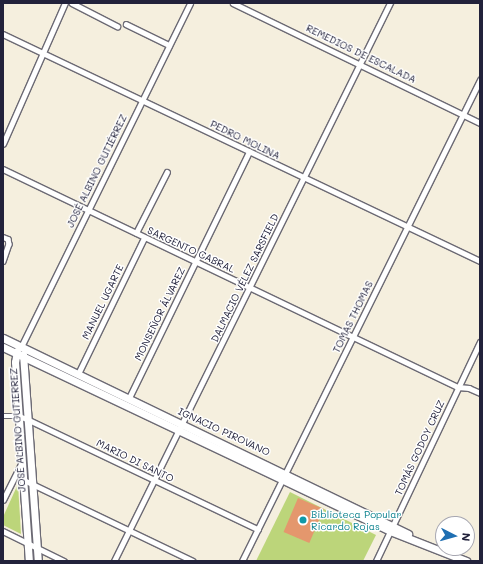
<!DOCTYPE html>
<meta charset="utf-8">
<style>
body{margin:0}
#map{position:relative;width:483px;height:564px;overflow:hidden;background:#f5efde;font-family:Mali,sans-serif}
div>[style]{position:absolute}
.green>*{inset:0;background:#bcd57a}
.building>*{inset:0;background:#e4976d;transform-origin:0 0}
.roads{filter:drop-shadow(1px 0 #6c6a74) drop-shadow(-1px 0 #6c6a74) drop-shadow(0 1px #6c6a74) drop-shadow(0 -1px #6c6a74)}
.street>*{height:4.5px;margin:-2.25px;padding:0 2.25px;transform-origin:2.25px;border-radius:2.25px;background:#fff}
.secondary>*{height:7px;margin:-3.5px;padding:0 3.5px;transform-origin:3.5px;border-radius:3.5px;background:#fff}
.dots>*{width:11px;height:11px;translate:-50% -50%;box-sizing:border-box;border:2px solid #fff;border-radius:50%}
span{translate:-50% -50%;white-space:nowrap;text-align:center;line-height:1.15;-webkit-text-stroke:3px #fff;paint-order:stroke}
.street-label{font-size:10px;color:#22223b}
.culture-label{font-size:10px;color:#0d838f}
.left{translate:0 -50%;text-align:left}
.frame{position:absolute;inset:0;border:4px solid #22223b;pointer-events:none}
.north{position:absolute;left:435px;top:516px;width:40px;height:40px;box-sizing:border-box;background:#fff;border:1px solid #a7a7b1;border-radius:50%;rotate:96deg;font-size:11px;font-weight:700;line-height:16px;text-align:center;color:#22223b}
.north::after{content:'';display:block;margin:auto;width:14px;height:18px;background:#1f6fb2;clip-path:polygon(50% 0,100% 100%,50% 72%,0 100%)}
</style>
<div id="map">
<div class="green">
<div style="clip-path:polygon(18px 484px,21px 534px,3px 525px,3px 517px)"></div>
<div style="clip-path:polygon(290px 492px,376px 535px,363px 561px,256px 561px)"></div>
</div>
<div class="building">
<div style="left:298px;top:498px;width:28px;height:37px;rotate:23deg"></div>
</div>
<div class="roads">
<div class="street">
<div style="left:72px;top:3px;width:51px;rotate:27.1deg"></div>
<div style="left:233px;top:3px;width:275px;rotate:25.9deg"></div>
<div style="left:126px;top:24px;width:48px;rotate:26deg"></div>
<div style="left:3px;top:34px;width:528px;rotate:25.45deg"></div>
<div style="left:3px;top:144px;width:154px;rotate:-66.3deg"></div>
<div style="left:3px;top:169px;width:505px;rotate:25.6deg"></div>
<div style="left:458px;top:387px;width:11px;rotate:5deg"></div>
<div style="left:469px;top:388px;width:12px;rotate:24deg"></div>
<div style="left:136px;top:233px;width:68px;rotate:-63.1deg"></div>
<div style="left:3px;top:237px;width:5px;rotate:22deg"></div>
<div style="left:8px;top:239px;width:5px;rotate:79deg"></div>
<div style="left:9px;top:244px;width:18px;rotate:109deg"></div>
<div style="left:21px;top:347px;width:383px;rotate:-63.8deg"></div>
<div style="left:78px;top:374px;width:151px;rotate:-64.1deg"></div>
<div style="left:129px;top:398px;width:274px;rotate:-64deg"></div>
<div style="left:3px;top:416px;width:16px"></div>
<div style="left:19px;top:416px;width:9px;rotate:21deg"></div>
<div style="left:27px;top:419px;width:256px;rotate:25.5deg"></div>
<div style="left:24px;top:480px;width:187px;rotate:25.6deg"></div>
<div style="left:3px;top:500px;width:42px;rotate:-63.4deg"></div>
<div style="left:3px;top:531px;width:68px;rotate:26.2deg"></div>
<div style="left:114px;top:561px;width:623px;rotate:-63.68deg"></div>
<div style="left:242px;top:561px;width:537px;rotate:-63.67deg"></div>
<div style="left:376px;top:561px;width:242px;rotate:-64.6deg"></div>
</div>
<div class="secondary">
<div style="left:3px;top:338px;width:450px;rotate:25.8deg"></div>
<div style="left:3px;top:347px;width:429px;rotate:25.4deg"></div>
<div style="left:390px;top:531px;width:82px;rotate:21.5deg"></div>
<div style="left:17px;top:351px;width:11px;rotate:100deg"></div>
<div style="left:15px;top:362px;width:199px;rotate:86deg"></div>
<div style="left:23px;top:354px;width:208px;rotate:85.9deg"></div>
</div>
</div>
<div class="dots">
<div style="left:303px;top:520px;background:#0f9aa8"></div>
</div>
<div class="street-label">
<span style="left:361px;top:54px;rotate:26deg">REMEDIOS DE ESCALADA</span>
<span style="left:245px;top:140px;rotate:26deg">PEDRO MOLINA</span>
<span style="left:97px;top:171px;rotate:-64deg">JOSÉ ALBINO GUTIÉRREZ</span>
<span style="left:191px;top:250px;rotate:25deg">SARGENTO CABRAL</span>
<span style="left:245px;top:278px;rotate:-64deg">DALMACIO VÉLEZ SARSFIELD</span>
<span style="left:103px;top:302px;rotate:-64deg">MANUEL UGARTE</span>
<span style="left:160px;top:314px;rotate:-64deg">MONSEÑOR ÁLVAREZ</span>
<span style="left:353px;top:317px;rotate:-64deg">TOMAS THOMAS</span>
<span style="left:18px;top:430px;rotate:-94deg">JOSÉ ALBINO GUTIERREZ</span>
<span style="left:224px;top:432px;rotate:25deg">IGNACIO PIROVANO</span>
<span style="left:420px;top:448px;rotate:-65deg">TOMÁS GODOY CRUZ</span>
<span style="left:135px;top:461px;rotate:26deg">MARIO DI SANTO</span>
</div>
<div class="culture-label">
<span class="left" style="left:311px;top:520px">Biblioteca Popular<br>Ricardo Rojas</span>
</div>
<div class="frame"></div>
<div class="north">N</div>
</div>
